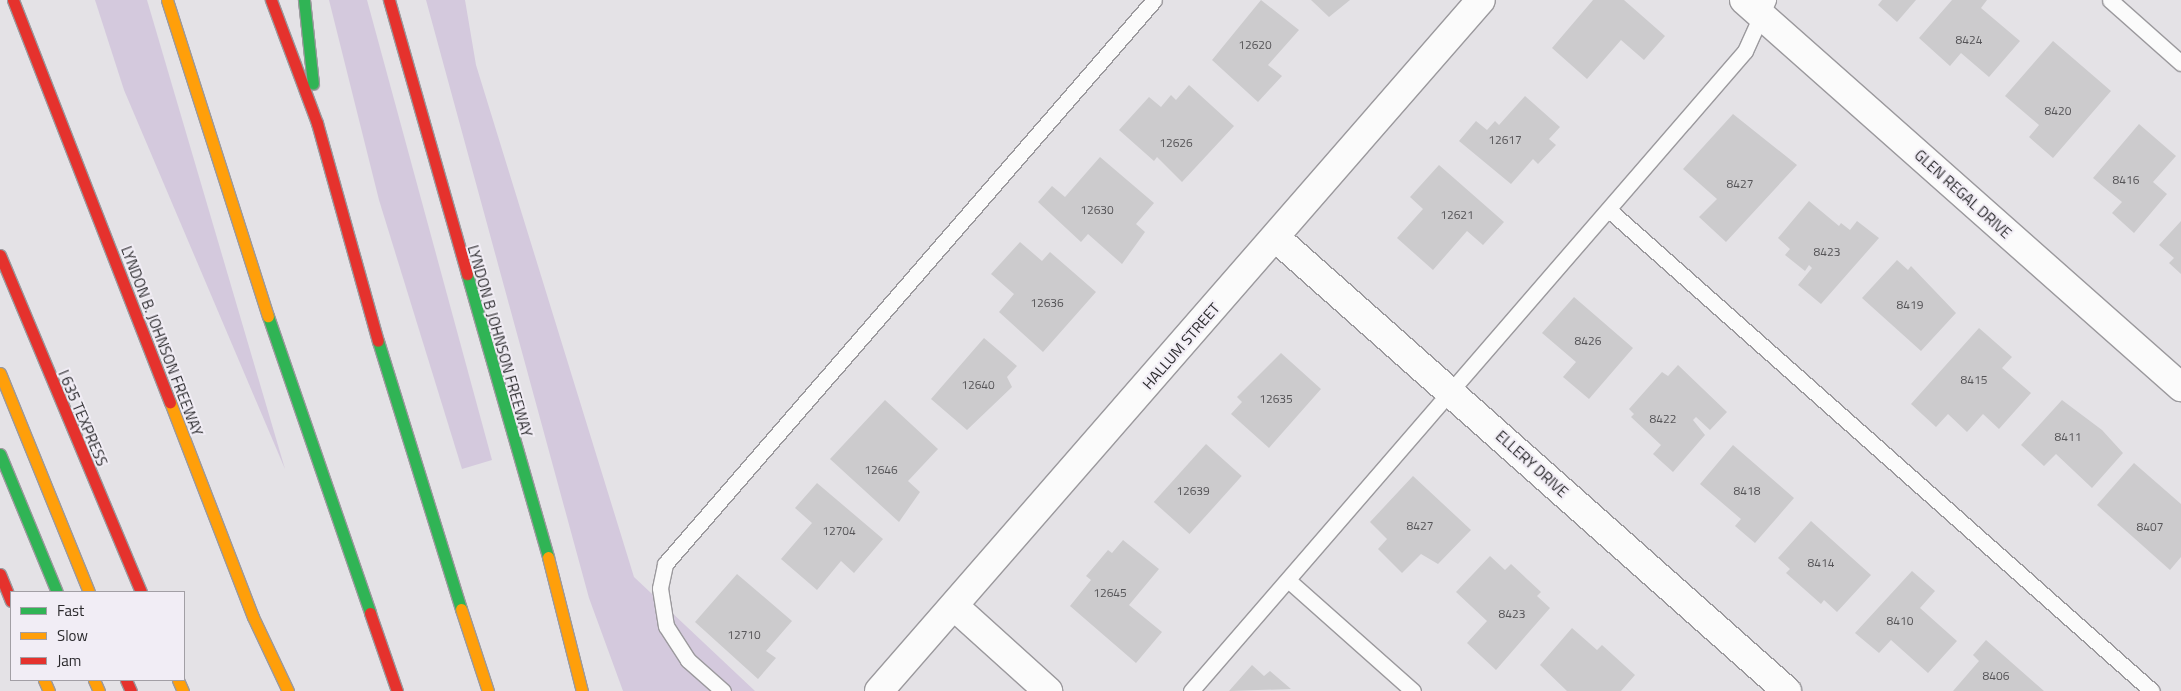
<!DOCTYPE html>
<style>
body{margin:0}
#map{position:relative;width:2181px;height:691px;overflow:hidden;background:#e4e2e6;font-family:"Titillium Web",sans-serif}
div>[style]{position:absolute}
.green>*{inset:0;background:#d4c9dd}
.building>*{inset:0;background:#cccbcd;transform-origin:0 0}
.roads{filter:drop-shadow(1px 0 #9b999d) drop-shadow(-1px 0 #9b999d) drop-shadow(0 1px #9b999d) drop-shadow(0 -1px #9b999d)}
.lane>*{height:15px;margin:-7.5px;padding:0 7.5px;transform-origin:7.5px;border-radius:7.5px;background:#fbfbfb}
.street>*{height:28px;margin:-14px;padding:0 14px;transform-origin:14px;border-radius:14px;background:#fbfbfb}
.fast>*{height:11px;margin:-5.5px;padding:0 5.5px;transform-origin:5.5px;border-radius:5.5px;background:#30b455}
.slow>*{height:11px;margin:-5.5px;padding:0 5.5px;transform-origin:5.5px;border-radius:5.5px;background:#ff9f0a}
.jam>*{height:11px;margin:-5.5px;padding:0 5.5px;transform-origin:5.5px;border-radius:5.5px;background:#e5322d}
span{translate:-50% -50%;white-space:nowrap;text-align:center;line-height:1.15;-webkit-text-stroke:4px #f1edf5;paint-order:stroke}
.number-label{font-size:12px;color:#555457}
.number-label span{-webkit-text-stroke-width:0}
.street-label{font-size:15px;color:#2b2a2d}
.legend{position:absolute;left:10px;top:591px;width:175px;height:90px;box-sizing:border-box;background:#f1edf5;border:1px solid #a29fa5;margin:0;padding:6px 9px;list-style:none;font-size:15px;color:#2b2a2d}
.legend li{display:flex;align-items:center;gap:10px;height:25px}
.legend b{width:25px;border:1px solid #a29fa5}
</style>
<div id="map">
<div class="green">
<div style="clip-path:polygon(95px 0,147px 0,285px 469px,124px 90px)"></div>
<div style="clip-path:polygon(329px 0,367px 0,492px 460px,462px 469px,379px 200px)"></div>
<div style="clip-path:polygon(426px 0,465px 0,476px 65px,634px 577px,755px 691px,623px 691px,589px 598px)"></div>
</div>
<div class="building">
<div style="clip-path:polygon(1261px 0,1299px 30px,1268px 65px,1282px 76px,1258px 102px,1212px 60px)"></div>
<div style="clip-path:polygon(1311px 0,1350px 0,1329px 17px)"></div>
<div style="clip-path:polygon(1593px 0,1624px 0,1665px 36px,1644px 60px,1621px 40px,1587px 79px,1552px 48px)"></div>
<div style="clip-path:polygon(1882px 0,1916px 0,1897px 22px,1878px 5px)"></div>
<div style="clip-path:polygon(1952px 0,1987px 0,1981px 8px,2020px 41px,1989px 77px,1961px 53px,1950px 66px,1919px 38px)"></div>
<div style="clip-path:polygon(2053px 41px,2111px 91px,2053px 158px,2029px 137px,2039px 125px,2005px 96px)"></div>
<div style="clip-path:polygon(1189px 85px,1234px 126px,1182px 182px,1157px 157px,1154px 161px,1119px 130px,1149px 97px,1161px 107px,1171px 95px,1176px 100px)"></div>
<div style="clip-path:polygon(1525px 96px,1560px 127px,1549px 139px,1556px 145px,1538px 164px,1533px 159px,1511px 184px,1459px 141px,1476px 121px,1487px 130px,1495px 121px,1499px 125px)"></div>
<div style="clip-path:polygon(1733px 114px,1797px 165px,1726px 242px,1699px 217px,1717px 199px,1683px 169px)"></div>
<div style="clip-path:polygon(2139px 124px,2176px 156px,2153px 182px,2167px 194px,2134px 233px,2112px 213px,2122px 202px,2093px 178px)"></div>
<div style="clip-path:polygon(1100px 157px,1154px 203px,1136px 224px,1145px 232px,1122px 264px,1088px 234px,1081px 242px,1038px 202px,1052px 186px,1065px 197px)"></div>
<div style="clip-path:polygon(1439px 165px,1504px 222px,1483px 245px,1467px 231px,1433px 270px,1397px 238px,1423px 209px,1410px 197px)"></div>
<div style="clip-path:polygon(1809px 201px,1839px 226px,1841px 223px,1850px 230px,1857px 221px,1879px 238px,1821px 304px,1798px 285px,1812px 268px,1809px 265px,1805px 271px,1785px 255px,1790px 249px,1778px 238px)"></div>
<div style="clip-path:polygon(2181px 221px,2181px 274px,2169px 263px,2174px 258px,2159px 245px)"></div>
<div style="clip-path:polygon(1020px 242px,1042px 261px,1050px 252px,1096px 292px,1043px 352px,999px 312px,1014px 294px,991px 274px)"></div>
<div style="clip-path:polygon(1897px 260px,1908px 270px,1911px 266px,1956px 313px,1921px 351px,1862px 298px)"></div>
<div style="clip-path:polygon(1574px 297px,1633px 348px,1589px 399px,1563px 377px,1576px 362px,1542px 333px)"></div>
<div style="clip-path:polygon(1979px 328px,2012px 357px,2002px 368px,2031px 393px,1999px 429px,1983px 414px,1967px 432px,1948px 414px,1936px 427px,1911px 404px)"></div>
<div style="clip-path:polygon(984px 338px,1017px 366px,1007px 377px,1012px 387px,967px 430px,931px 399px)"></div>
<div style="clip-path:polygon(1281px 353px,1321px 389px,1269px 448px,1231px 414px,1242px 402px,1237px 397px)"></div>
<div style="clip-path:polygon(1678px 365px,1727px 412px,1710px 430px,1696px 417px,1693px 420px,1705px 435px,1673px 472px,1653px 454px,1661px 445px,1631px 417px,1634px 414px,1629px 409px,1662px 372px,1668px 376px)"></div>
<div style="clip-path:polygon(885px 400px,938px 449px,908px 481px,920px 492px,899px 522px,830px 459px)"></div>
<div style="clip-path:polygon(2062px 400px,2102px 430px,2123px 453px,2092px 488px,2056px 454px,2044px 466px,2021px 445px)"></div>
<div style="left:1206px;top:444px;width:48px;height:78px;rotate:42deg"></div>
<div style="clip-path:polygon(1733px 445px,1794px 498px,1755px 543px,1735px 526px,1741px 519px,1700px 484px)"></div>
<div style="clip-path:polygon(2134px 463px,2181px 504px,2181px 557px,2170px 570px,2097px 505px)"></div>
<div style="clip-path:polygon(1413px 476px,1471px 530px,1438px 564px,1421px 554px,1402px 573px,1378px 549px,1387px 539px,1370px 522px)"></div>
<div style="clip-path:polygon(817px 483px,883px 539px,854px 573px,841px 561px,817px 590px,781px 559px,812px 523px,795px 508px)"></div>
<div style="clip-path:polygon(1811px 521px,1871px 575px,1837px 612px,1824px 600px,1821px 604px,1786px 573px,1790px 569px,1778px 558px)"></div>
<div style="clip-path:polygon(1123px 540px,1159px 569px,1129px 605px,1162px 632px,1136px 663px,1070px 606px,1091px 580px,1086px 576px,1108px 550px,1112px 553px)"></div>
<div style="clip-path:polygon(1490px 556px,1505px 570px,1511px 564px,1541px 592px,1537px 596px,1550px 608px,1496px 670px,1467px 643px,1487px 621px,1456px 592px)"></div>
<div style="clip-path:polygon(1912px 571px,1935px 591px,1920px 608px,1957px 641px,1928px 673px,1891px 640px,1879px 653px,1855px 633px)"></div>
<div style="clip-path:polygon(737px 574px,792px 621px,766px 651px,776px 658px,758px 679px,695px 622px)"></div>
<div style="clip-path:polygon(1572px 628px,1597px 650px,1602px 645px,1635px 675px,1621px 691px,1567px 691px,1540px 665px)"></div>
<div style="clip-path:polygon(1986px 640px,2044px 691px,1953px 691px,1979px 661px,1973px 655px)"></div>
<div style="clip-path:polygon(1252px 665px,1264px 676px,1270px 671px,1291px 689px,1229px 691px)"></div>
</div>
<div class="roads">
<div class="lane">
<div style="left:2110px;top:0;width:95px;rotate:41.6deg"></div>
<div style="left:1609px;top:210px;width:725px;rotate:41.54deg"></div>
<div style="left:1288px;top:580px;width:167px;rotate:41.6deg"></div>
<div style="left:723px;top:691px;width:47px;rotate:-138.5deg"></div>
<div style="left:688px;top:660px;width:40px;rotate:-122.9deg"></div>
<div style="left:666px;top:626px;width:38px;rotate:-99deg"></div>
<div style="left:660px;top:588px;width:25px;rotate:-78deg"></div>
<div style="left:665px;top:564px;width:746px;rotate:-49.07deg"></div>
<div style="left:1191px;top:691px;width:846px;rotate:-49.12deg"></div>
<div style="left:1745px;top:51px;width:56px;rotate:-65.7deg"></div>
</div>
<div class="street">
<div style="left:1744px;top:0;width:584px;rotate:41.53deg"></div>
<div style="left:1276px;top:238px;width:683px;rotate:41.56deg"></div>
<div style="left:954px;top:606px;width:127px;rotate:42.1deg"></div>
<div style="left:879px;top:691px;width:916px;rotate:-48.94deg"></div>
</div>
<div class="fast">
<div style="left:304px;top:0;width:84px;rotate:83.9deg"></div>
<div style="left:467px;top:274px;width:294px;rotate:74deg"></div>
<div style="left:268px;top:316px;width:314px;rotate:71deg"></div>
<div style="left:378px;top:341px;width:281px;rotate:72.8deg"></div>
<div style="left:0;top:454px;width:149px;rotate:67.6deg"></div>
</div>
<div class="slow">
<div style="left:167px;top:0;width:332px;rotate:72.3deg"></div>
<div style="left:0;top:373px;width:236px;rotate:67.9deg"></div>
<div style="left:170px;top:402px;width:230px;rotate:68.9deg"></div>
<div style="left:253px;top:617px;width:82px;rotate:64.7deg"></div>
<div style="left:548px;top:557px;width:138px;rotate:75.8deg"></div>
<div style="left:461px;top:609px;width:86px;rotate:71.8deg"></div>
<div style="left:44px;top:680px;width:12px;rotate:66deg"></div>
<div style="left:94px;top:680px;width:12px;rotate:66deg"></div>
<div style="left:178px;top:680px;width:12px;rotate:66deg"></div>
</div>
<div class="jam">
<div style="left:13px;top:0;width:432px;rotate:68.7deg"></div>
<div style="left:271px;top:0;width:131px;rotate:69.5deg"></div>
<div style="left:317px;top:123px;width:226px;rotate:74.4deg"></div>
<div style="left:389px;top:0;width:285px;rotate:74.1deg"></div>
<div style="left:0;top:255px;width:365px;rotate:67.3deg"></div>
<div style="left:0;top:574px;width:29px;rotate:68deg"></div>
<div style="left:370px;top:613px;width:83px;rotate:70.9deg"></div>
<div style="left:126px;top:680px;width:12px;rotate:66deg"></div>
</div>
</div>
<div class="number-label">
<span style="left:1969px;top:40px">8424</span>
<span style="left:1255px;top:45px">12620</span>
<span style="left:2058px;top:111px">8420</span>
<span style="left:1505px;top:140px">12617</span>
<span style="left:1176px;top:143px">12626</span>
<span style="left:2126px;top:180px">8416</span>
<span style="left:1740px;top:184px">8427</span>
<span style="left:1097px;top:210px">12630</span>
<span style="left:1457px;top:215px">12621</span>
<span style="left:1827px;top:252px">8423</span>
<span style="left:1047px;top:303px">12636</span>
<span style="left:1910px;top:305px">8419</span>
<span style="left:1588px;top:341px">8426</span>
<span style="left:1974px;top:380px">8415</span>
<span style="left:978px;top:385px">12640</span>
<span style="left:1276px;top:399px">12635</span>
<span style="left:1663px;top:419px">8422</span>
<span style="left:2068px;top:437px">8411</span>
<span style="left:881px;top:470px">12646</span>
<span style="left:1193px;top:491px">12639</span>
<span style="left:1747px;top:491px">8418</span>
<span style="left:1420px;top:526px">8427</span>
<span style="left:2150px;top:527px">8407</span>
<span style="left:839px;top:531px">12704</span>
<span style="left:1821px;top:563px">8414</span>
<span style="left:1110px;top:593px">12645</span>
<span style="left:1512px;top:614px">8423</span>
<span style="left:1900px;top:621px">8410</span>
<span style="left:744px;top:635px">12710</span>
<span style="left:1996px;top:676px">8406</span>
</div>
<div class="street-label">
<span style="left:1963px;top:194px;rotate:42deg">GLEN REGAL DRIVE</span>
<span style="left:162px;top:341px;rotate:69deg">LYNDON B. JOHNSON FREEWAY</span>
<span style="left:500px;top:341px;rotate:74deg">LYNDON B JOHNSON FREEWAY</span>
<span style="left:1181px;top:346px;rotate:-49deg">HALLUM STREET</span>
<span style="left:83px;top:418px;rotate:67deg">I 635 TEXPRESS</span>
<span style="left:1532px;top:464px;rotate:42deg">ELLERY DRIVE</span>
</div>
<ul class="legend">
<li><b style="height:6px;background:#30b455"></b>Fast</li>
<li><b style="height:6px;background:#ff9f0a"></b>Slow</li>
<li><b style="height:6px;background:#e5322d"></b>Jam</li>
</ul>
</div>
